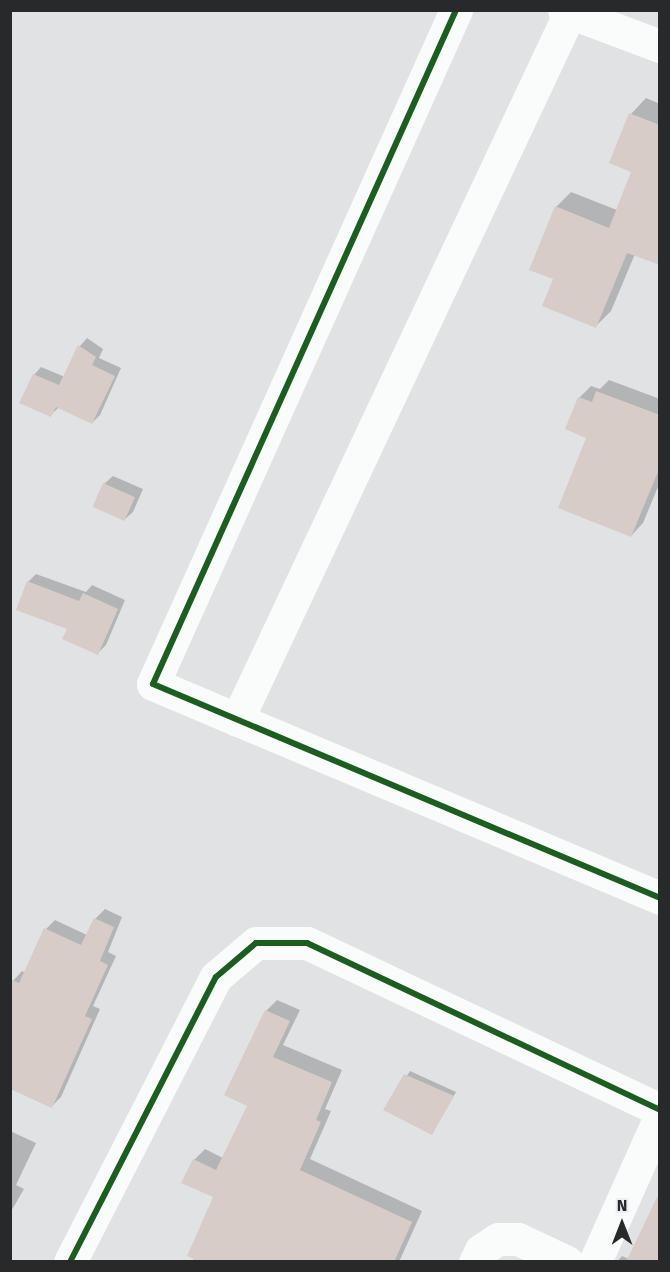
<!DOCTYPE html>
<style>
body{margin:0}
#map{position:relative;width:670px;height:1272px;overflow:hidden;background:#e0e2e4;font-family:"Fira Sans",sans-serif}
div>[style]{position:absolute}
.shadow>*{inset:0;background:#0003}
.building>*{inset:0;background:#d8ccc9;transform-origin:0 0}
.minor>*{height:33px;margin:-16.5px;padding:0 16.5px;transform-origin:16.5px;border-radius:16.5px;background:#fafbfb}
.cycleway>*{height:6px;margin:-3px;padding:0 3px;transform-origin:3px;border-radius:3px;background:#1b5e20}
span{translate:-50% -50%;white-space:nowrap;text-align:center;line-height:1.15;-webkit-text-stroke:4.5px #eceff3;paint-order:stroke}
.frame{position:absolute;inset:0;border:12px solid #27292a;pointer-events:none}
.north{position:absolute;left:592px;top:1194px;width:60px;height:60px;-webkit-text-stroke:4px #eceff3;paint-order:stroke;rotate:0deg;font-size:16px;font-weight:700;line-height:24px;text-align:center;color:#27292a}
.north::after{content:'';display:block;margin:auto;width:21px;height:27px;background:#27292a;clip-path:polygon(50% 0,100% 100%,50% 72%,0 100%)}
</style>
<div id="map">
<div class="shadow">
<div style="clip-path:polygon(646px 98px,660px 104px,660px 264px,635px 254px,611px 311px,596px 326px,555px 279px,556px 207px,571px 192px,617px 210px,633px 171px,611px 162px,631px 114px)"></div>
<div style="clip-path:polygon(87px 338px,103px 349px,99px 358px,121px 368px,100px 415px,92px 423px,59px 407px,51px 415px,34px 375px,41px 367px,65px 377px,80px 346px)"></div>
<div style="clip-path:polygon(609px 380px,660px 399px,660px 482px,643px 523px,631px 536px,588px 437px,579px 398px,591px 386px,600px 389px)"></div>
<div style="clip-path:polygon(113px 476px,143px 489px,133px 512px,124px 520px,104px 484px)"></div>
<div style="clip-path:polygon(36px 574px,86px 592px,92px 585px,125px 600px,106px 645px,98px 653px,28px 582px)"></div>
<div style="clip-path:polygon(105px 909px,122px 917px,108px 952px,116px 956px,93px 1006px,100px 1009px,61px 1097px,52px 1106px,13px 981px,22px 971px,26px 973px,46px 929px,55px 920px,87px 935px,95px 919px)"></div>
<div style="clip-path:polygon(277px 1000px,300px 1010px,283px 1045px,342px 1070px,325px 1109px,331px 1111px,310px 1159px,422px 1211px,399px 1262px,193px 1262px,215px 1197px,194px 1160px,205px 1149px,223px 1158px,249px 1106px,266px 1011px)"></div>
<div style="clip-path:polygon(410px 1071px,456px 1092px,432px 1133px,385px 1109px)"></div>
<div style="clip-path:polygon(10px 1131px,36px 1143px,16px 1185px,24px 1189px,10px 1213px)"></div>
<div style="clip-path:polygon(622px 1256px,629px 1259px,660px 1262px,617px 1262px)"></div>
</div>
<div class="building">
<div style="clip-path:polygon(629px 113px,660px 125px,660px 265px,627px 253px,596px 328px,542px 306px,553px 279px,529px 270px,555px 206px,609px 228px,631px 172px,609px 163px)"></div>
<div style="clip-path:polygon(78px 345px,96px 357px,92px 365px,115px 376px,92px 424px,56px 407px,51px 417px,19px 403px,33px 374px,59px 385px)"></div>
<div style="clip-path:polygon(596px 391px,660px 415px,660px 467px,631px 537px,558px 508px,586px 438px,565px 429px,578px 397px,592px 402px)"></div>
<div style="left:103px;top:483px;width:35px;height:26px;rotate:24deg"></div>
<div style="clip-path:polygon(27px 581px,79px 601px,83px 593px,118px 609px,98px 655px,62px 639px,67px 629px,16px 610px)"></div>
<div style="clip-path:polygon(94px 918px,114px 927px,100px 961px,108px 965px,85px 1016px,92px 1019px,52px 1108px,10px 1089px,10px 979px,19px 983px,44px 928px,81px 945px)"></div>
<div style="clip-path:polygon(265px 1010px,290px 1021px,273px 1057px,332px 1082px,316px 1120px,321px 1122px,300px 1170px,412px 1222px,394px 1262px,200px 1262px,187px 1256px,213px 1197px,181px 1183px,193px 1159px,216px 1170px,247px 1106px,224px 1095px)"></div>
<div style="clip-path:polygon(404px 1074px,454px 1096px,432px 1135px,383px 1110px)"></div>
<div style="clip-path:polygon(660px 1191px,660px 1262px,626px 1262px)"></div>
</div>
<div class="minor">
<div style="left:456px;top:10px;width:739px;rotate:114.21deg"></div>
<div style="left:153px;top:684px;width:550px;rotate:22.88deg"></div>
<div style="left:564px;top:10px;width:103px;rotate:20.6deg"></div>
<div style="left:237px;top:720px;width:785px;rotate:-64.81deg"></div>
<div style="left:70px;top:1262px;width:320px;rotate:-62.9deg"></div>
<div style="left:216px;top:977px;width:52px;rotate:-40.4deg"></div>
<div style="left:256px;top:943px;width:51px"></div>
<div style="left:307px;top:943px;width:391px;rotate:25.3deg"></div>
<div style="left:475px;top:1262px;width:13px;rotate:-63deg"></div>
<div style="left:481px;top:1250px;width:20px;rotate:-33deg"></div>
<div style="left:498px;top:1239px;width:20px"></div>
<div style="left:518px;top:1239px;width:54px;rotate:25.1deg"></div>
<div style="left:595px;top:1262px;width:159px;rotate:-65.9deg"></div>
</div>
<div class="cycleway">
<div style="left:456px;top:10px;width:739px;rotate:114.21deg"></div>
<div style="left:153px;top:684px;width:550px;rotate:22.88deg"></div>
<div style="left:70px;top:1262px;width:320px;rotate:-62.9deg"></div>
<div style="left:216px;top:977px;width:52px;rotate:-40.4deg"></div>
<div style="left:256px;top:943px;width:51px"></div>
<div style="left:307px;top:943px;width:391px;rotate:25.3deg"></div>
</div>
<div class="frame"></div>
<div class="north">N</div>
</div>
